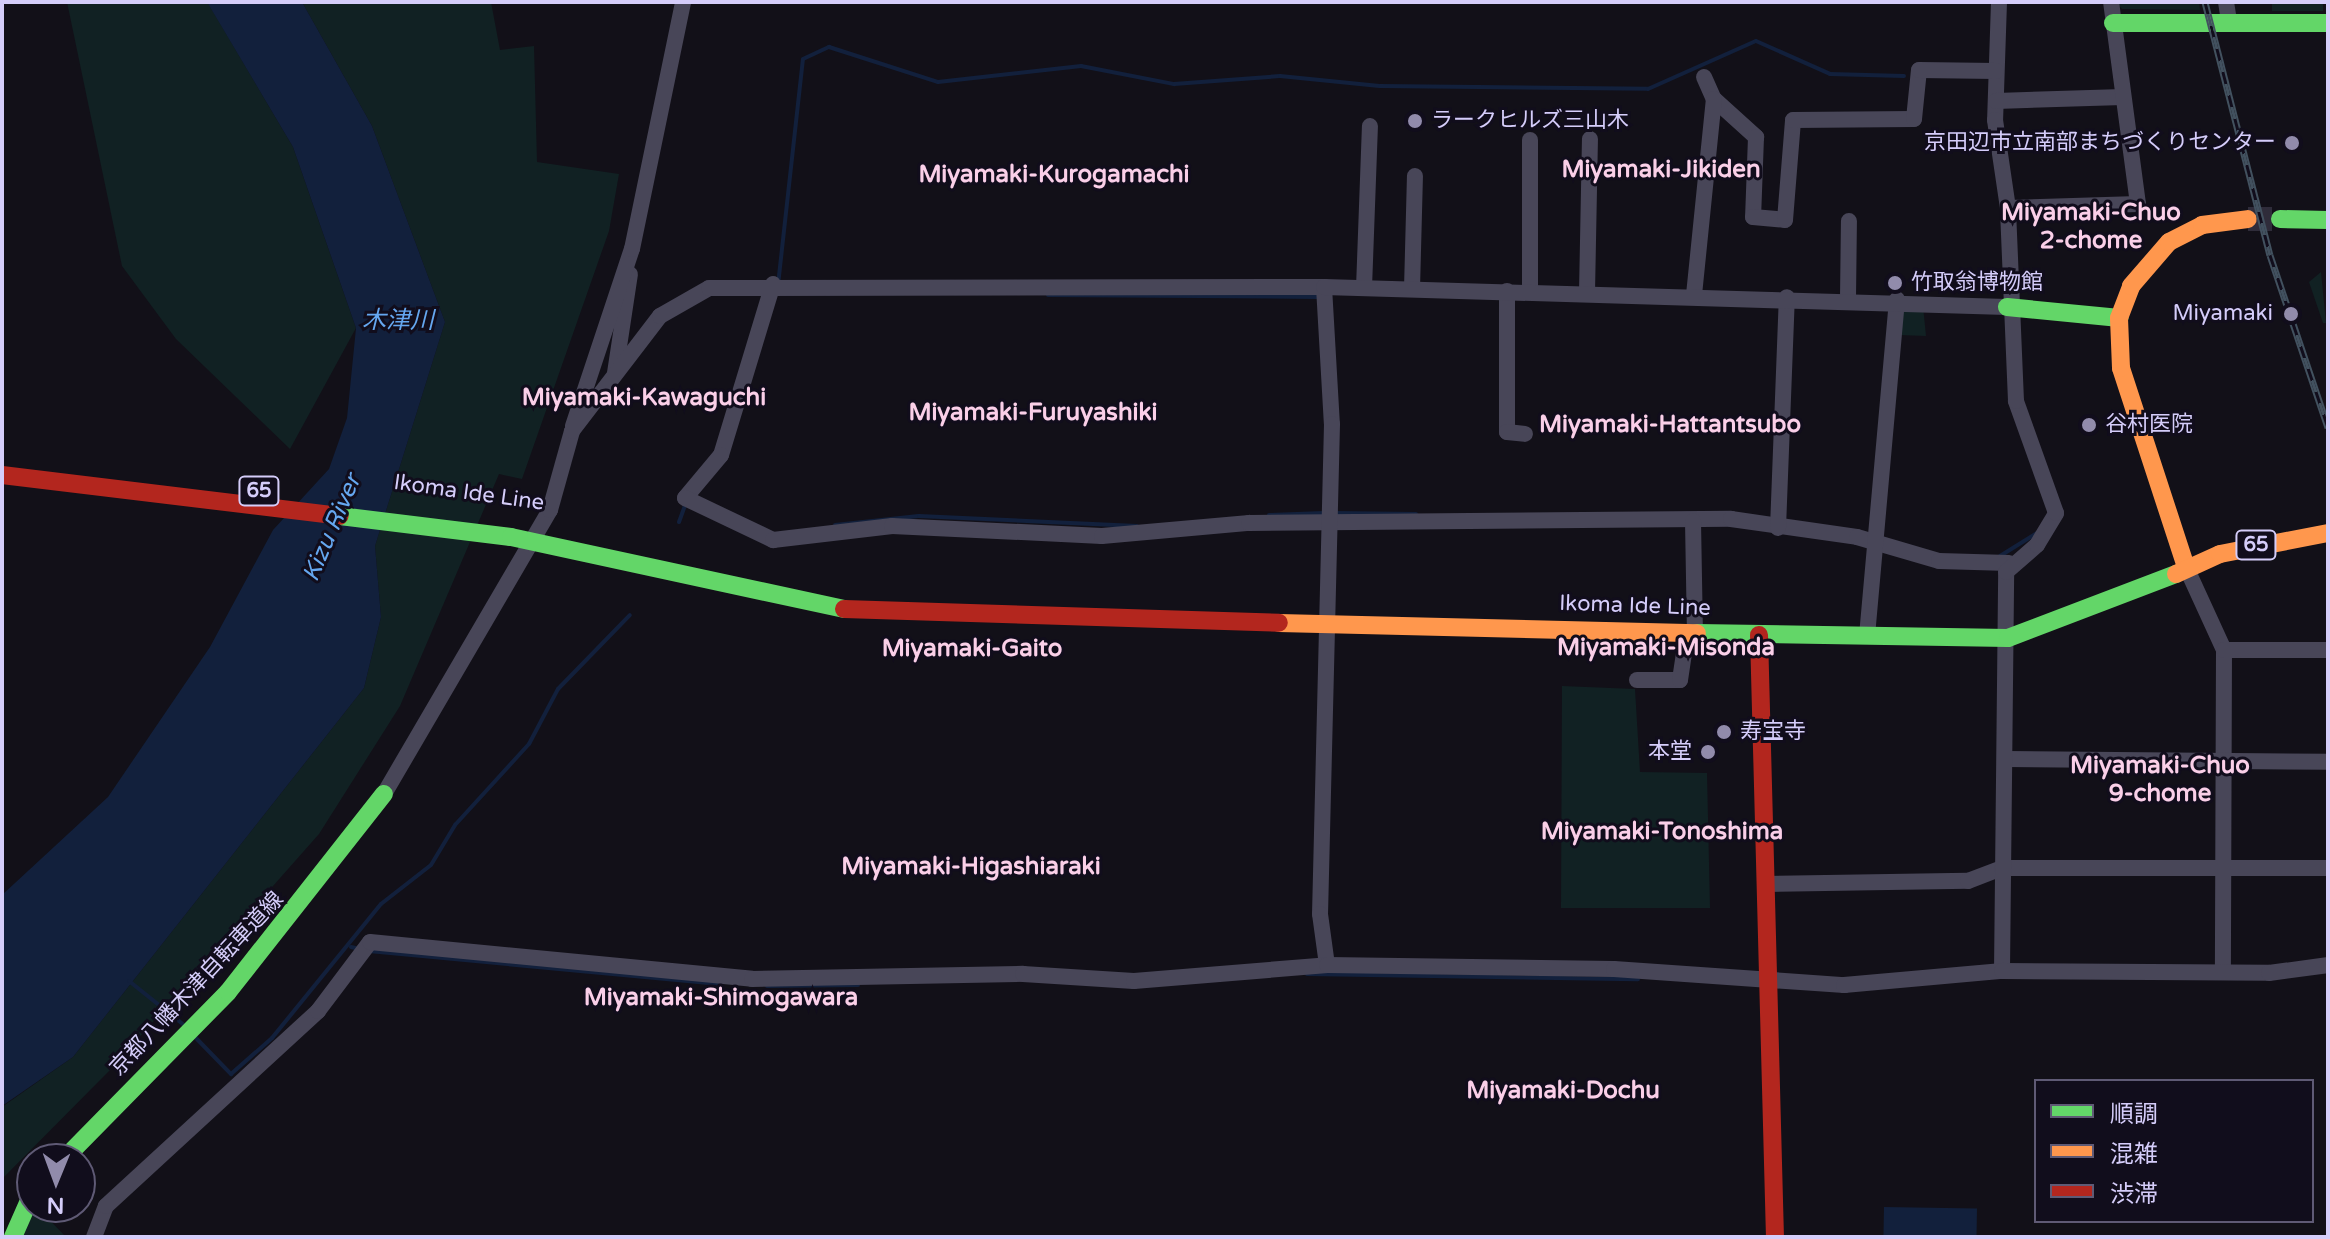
<!DOCTYPE html>
<meta charset="utf-8">
<style>
body{margin:0}
#map{position:relative;width:2330px;height:1239px;overflow:hidden;background:#121018;font-family:"Varela Round","Noto Sans JP",sans-serif}
div>[style]{position:absolute}
.green>*{inset:0;background:#112123;transform-origin:0 0}
.water>*{inset:0;background:#12203c;transform-origin:0 0}
.stream>*{height:4px;margin:-2px;padding:0 2px;transform-origin:2px;border-radius:2px;background:#12203c}
.secondary-tunnel>*{height:24px;margin-top:-12px;transform-origin:0;background:repeating-linear-gradient(90deg,#2f2c3a 0 24px,transparent 0 36px)}
.street>*{height:16px;margin:-8px;padding:0 8px;transform-origin:8px;border-radius:8px;background:#484658}
.fast>*{height:18px;margin:-9px;padding:0 9px;transform-origin:9px;border-radius:9px;background:#63d668}
.slow>*{height:18px;margin:-9px;padding:0 9px;transform-origin:9px;border-radius:9px;background:#ff974d}
.jam>*{height:18px;margin:-9px;padding:0 9px;transform-origin:9px;border-radius:9px;background:#b3261e}
.rail>*{height:7px;margin-top:-3.5px;transform-origin:0;background:repeating-linear-gradient(90deg,#110d1c 0 12px,#42515f 0 24px);box-sizing:border-box;border-block:2px solid #42515f}
.dots>*{width:22px;height:22px;translate:-50% -50%;box-sizing:border-box;border:4px solid #110d1c;border-radius:50%}
span{translate:-50% -50%;white-space:nowrap;text-align:center;line-height:1.15;-webkit-text-stroke:6px #110d1c;paint-order:stroke}
.shield-label span{padding:2px 6px;background:#110d1c;border:2px solid;border-radius:6px;-webkit-text-stroke-width:0}
.shield-label{font-size:20px;color:#d5cdfa;font-weight:700}
.poi-label{font-size:22px;color:#d5cdfa}
.left{translate:0 -50%;text-align:left}
.right{translate:-100% -50%;text-align:right}
.street-label{font-size:22px;color:#d5cdfa}
.neighbourhood-label{font-size:24px;color:#facfe8;font-weight:700}
.water-label{font-size:24px;color:#65a7f0;font-style:italic}
.frame{position:absolute;inset:0;border:4px solid #d5cdfa;pointer-events:none}
.legend{position:absolute;left:2034px;top:1079px;width:280px;height:144px;box-sizing:border-box;background:#110d1c;border:2px solid #5f5a75;margin:0;padding:10px 14px;list-style:none;font-size:24px;color:#d5cdfa}
.legend li{display:flex;align-items:center;gap:16px;height:40px}
.legend b{width:40px;border:2px solid #5f5a75}
.north{position:absolute;left:16px;top:1143px;width:80px;height:80px;box-sizing:border-box;background:#110d1c;border:2px solid #5f5a75;border-radius:50%;rotate:181deg;font-size:22px;font-weight:700;line-height:32px;text-align:center;color:#d5cdfa}
.north::after{content:'';display:block;margin:auto;width:28px;height:36px;background:#918bab;clip-path:polygon(50% 0,100% 100%,50% 72%,0 100%)}
</style>
<div id="map">
<div class="green">
<div style="clip-path:polygon(67px 2px,208px 3px,293px 147px,356px 328px,290px 449px,176px 339px,122px 266px)"></div>
<div style="clip-path:polygon(302px 2px,491px 2px,500px 50px,534px 46px,537px 162px,619px 174px,609px 231px,522px 479px,499px 474px,400px 706px,319px 834px,113px 1067px,2px 1179px,2px 1107px,73px 1057px,364px 688px,381px 617px,375px 546px,445px 322px,372px 126px)"></div>
<div style="clip-path:polygon(2116px 2px,2199px 2px,2200px 10px,2122px 9px)"></div>
<div style="left:2272px;top:2px;width:51px;height:9px"></div>
<div style="clip-path:polygon(2321px 272px,2326px 323px,2323px 323px,2309px 282px)"></div>
<div style="clip-path:polygon(1901px 304px,1923px 306px,1926px 336px,1899px 335px)"></div>
<div style="clip-path:polygon(1562px 686px,1635px 689px,1640px 772px,1707px 773px,1710px 908px,1561px 908px)"></div>
<div style="clip-path:polygon(37px 1207px,66px 1237px,21px 1237px)"></div>
</div>
<div class="water">
<div style="clip-path:polygon(207px 2px,302px 2px,372px 126px,445px 322px,375px 546px,381px 617px,364px 688px,73px 1057px,2px 1106px,2px 895px,108px 797px,210px 647px,273px 530px,329px 469px,347px 418px,356px 328px,293px 147px)"></div>
<div style="left:1884px;top:1207px;width:93px;height:30px;rotate:1deg"></div>
</div>
<div class="stream">
<div style="left:803px;top:59px;width:29px;rotate:-25deg"></div>
<div style="left:829px;top:47px;width:114px;rotate:17.8deg"></div>
<div style="left:938px;top:82px;width:144px;rotate:-6.4deg"></div>
<div style="left:1081px;top:66px;width:95px;rotate:11deg"></div>
<div style="left:1174px;top:84px;width:106px;rotate:-4.3deg"></div>
<div style="left:1280px;top:76px;width:100px;rotate:5.7deg"></div>
<div style="left:1380px;top:86px;width:268px;rotate:0.6deg"></div>
<div style="left:1648px;top:89px;width:118px;rotate:-24deg"></div>
<div style="left:1756px;top:41px;width:81px;rotate:24deg"></div>
<div style="left:1830px;top:74px;width:74px;rotate:1.5deg"></div>
<div style="left:778px;top:285px;width:227px;rotate:-83.7deg"></div>
<div style="left:1048px;top:295px;width:270px;rotate:0.4deg"></div>
<div style="left:1333px;top:513px;width:83px;rotate:0.7deg"></div>
<div style="left:1269px;top:515px;width:55px;rotate:-2.1deg"></div>
<div style="left:679px;top:522px;width:20px;rotate:-70deg"></div>
<div style="left:835px;top:525px;width:84px;rotate:-6.1deg"></div>
<div style="left:919px;top:516px;width:218px;rotate:2.6deg"></div>
<div style="left:2000px;top:556px;width:44px;rotate:-31.9deg"></div>
<div style="left:351px;top:947px;width:9px;rotate:13deg"></div>
<div style="left:369px;top:951px;width:352px;rotate:5.4deg"></div>
<div style="left:1307px;top:974px;width:331px;rotate:0.9deg"></div>
<div style="left:129px;top:981px;width:70px;rotate:38.7deg"></div>
<div style="left:767px;top:986px;width:91px;rotate:-0.6deg"></div>
<div style="left:195px;top:1037px;width:52px;rotate:45.8deg"></div>
<div style="left:231px;top:1074px;width:55px;rotate:-41.3deg"></div>
<div style="left:272px;top:1038px;width:173px;rotate:-50.9deg"></div>
<div style="left:381px;top:904px;width:63px;rotate:-38deg"></div>
<div style="left:431px;top:865px;width:47px;rotate:-59deg"></div>
<div style="left:455px;top:825px;width:110px;rotate:-47.6deg"></div>
<div style="left:529px;top:744px;width:62px;rotate:-62.2deg"></div>
<div style="left:558px;top:689px;width:103px;rotate:-45.8deg"></div>
</div>
<div class="secondary-tunnel">
<div style="left:2248px;top:219px;width:32px"></div>
</div>
<div class="street">
<div style="left:1999px;top:2px;width:118px;rotate:91.9deg"></div>
<div style="left:1995px;top:120px;width:89px;rotate:81.6deg"></div>
<div style="left:2226px;top:2px;width:20px;rotate:81deg"></div>
<div style="left:1704px;top:77px;width:24px;rotate:66deg"></div>
<div style="left:1714px;top:99px;width:57px;rotate:42.1deg"></div>
<div style="left:1756px;top:137px;width:80px;rotate:92.1deg"></div>
<div style="left:1753px;top:217px;width:32px;rotate:5deg"></div>
<div style="left:1785px;top:220px;width:100px;rotate:-85.4deg"></div>
<div style="left:1793px;top:120px;width:121px;rotate:-0.5deg"></div>
<div style="left:1914px;top:119px;width:49px;rotate:-84.2deg"></div>
<div style="left:1919px;top:70px;width:77px;rotate:0.7deg"></div>
<div style="left:1996px;top:101px;width:127px;rotate:-1.8deg"></div>
<div style="left:1530px;top:140px;width:152px;rotate:90deg"></div>
<div style="left:773px;top:284px;width:179px;rotate:106.9deg"></div>
<div style="left:721px;top:455px;width:56px;rotate:129.9deg"></div>
<div style="left:685px;top:498px;width:98px;rotate:25.5deg"></div>
<div style="left:773px;top:540px;width:120px;rotate:-6.7deg"></div>
<div style="left:892px;top:526px;width:210px;rotate:2.7deg"></div>
<div style="left:1102px;top:536px;width:148px;rotate:-5.1deg"></div>
<div style="left:1249px;top:523px;width:482px;rotate:-0.5deg"></div>
<div style="left:1731px;top:519px;width:127px;rotate:8.1deg"></div>
<div style="left:1857px;top:537px;width:85px;rotate:16.3deg"></div>
<div style="left:1939px;top:561px;width:70px;rotate:1.6deg"></div>
<div style="left:1324px;top:287px;width:137px;rotate:86.7deg"></div>
<div style="left:1332px;top:424px;width:490px;rotate:91.4deg"></div>
<div style="left:1320px;top:914px;width:51px;rotate:82.2deg"></div>
<div style="left:1364px;top:288px;width:162px;rotate:-87.9deg"></div>
<div style="left:1412px;top:289px;width:113px;rotate:-88.5deg"></div>
<div style="left:1507px;top:291px;width:141px;rotate:90deg"></div>
<div style="left:1507px;top:432px;width:18px;rotate:6deg"></div>
<div style="left:1587px;top:293px;width:154px;rotate:-88.9deg"></div>
<div style="left:1694px;top:295px;width:197px;rotate:-84.2deg"></div>
<div style="left:1848px;top:298px;width:77px;rotate:-89.3deg"></div>
<div style="left:615px;top:373px;width:100px;rotate:-81.4deg"></div>
<div style="left:573px;top:426px;width:187px;rotate:-71.6deg"></div>
<div style="left:632px;top:249px;width:252px;rotate:-78.3deg"></div>
<div style="left:1693px;top:521px;width:112px;rotate:89deg"></div>
<div style="left:1778px;top:528px;width:231px;rotate:-87.8deg"></div>
<div style="left:2186px;top:567px;width:91px;rotate:65.4deg"></div>
<div style="left:2224px;top:650px;width:321px;rotate:90.2deg"></div>
<div style="left:1867px;top:636px;width:338px;rotate:-84.9deg"></div>
<div style="left:2224px;top:650px;width:104px"></div>
<div style="left:1637px;top:680px;width:43px"></div>
<div style="left:1680px;top:680px;width:48px;rotate:-81.5deg"></div>
<div style="left:2006px;top:759px;width:322px;rotate:0.5deg"></div>
<div style="left:384px;top:794px;width:329px;rotate:-59.7deg"></div>
<div style="left:550px;top:510px;width:82px;rotate:-74.4deg"></div>
<div style="left:572px;top:431px;width:145px;rotate:-52.6deg"></div>
<div style="left:660px;top:316px;width:56px;rotate:-29.7deg"></div>
<div style="left:709px;top:288px;width:615px;rotate:-0.09deg"></div>
<div style="left:1324px;top:287px;width:683px;rotate:1.68deg"></div>
<div style="left:1766px;top:884px;width:202px;rotate:-0.9deg"></div>
<div style="left:1968px;top:881px;width:36px;rotate:-21deg"></div>
<div style="left:2002px;top:868px;width:326px"></div>
<div style="left:2002px;top:971px;width:399px;rotate:-89.4deg"></div>
<div style="left:2006px;top:572px;width:41px;rotate:-41.1deg"></div>
<div style="left:2037px;top:545px;width:37px;rotate:-59deg"></div>
<div style="left:2056px;top:513px;width:119px;rotate:-109.7deg"></div>
<div style="left:2016px;top:401px;width:193px;rotate:-92.4deg"></div>
<div style="left:2008px;top:208px;width:130px;rotate:-1.8deg"></div>
<div style="left:2138px;top:204px;width:204px;rotate:-97.6deg"></div>
<div style="left:94px;top:1237px;width:33px;rotate:-69deg"></div>
<div style="left:106px;top:1206px;width:288px;rotate:-42.6deg"></div>
<div style="left:318px;top:1011px;width:86px;rotate:-53deg"></div>
<div style="left:370px;top:942px;width:384px;rotate:5.5deg"></div>
<div style="left:752px;top:979px;width:271px;rotate:-1.1deg"></div>
<div style="left:1023px;top:974px;width:111px;rotate:3.6deg"></div>
<div style="left:1134px;top:981px;width:194px;rotate:-4.7deg"></div>
<div style="left:1327px;top:965px;width:287px;rotate:0.8deg"></div>
<div style="left:1614px;top:969px;width:231px;rotate:4deg"></div>
<div style="left:1844px;top:985px;width:159px;rotate:-5.1deg"></div>
<div style="left:2002px;top:971px;width:267px;rotate:0.4deg"></div>
<div style="left:2269px;top:973px;width:60px;rotate:-7.7deg"></div>
</div>
<div class="fast">
<div style="left:2113px;top:23px;width:215px"></div>
<div style="left:2280px;top:219px;width:48px;rotate:1.2deg"></div>
<div style="left:2007px;top:307px;width:113px;rotate:5.6deg"></div>
<div style="left:340px;top:516px;width:172px;rotate:7deg"></div>
<div style="left:511px;top:537px;width:341px;rotate:12.2deg"></div>
<div style="left:1697px;top:633px;width:311px;rotate:0.9deg"></div>
<div style="left:2008px;top:638px;width:180px;rotate:-20.9deg"></div>
<div style="left:64px;top:1159px;width:234px;rotate:-45.5deg"></div>
<div style="left:228px;top:992px;width:252px;rotate:-51.8deg"></div>
<div style="left:13px;top:1237px;width:47px;rotate:-66.2deg"></div>
</div>
<div class="slow">
<div style="left:2186px;top:567px;width:209px;rotate:-108.1deg"></div>
<div style="left:2121px;top:368px;width:50px;rotate:-92.3deg"></div>
<div style="left:2119px;top:318px;width:34px;rotate:-69deg"></div>
<div style="left:2131px;top:286px;width:58px;rotate:-49.2deg"></div>
<div style="left:2169px;top:242px;width:37px;rotate:-27deg"></div>
<div style="left:2202px;top:225px;width:46px;rotate:-7.4deg"></div>
<div style="left:2176px;top:574px;width:48px;rotate:-24.4deg"></div>
<div style="left:2220px;top:554px;width:110px;rotate:-11deg"></div>
<div style="left:1279px;top:623px;width:418px;rotate:1.4deg"></div>
</div>
<div class="jam">
<div style="left:2px;top:475px;width:340px;rotate:6.9deg"></div>
<div style="left:844px;top:609px;width:435px;rotate:1.8deg"></div>
<div style="left:1759px;top:635px;width:602px;rotate:88.48deg"></div>
</div>
<div class="rail">
<div style="left:2205px;top:2px;width:261px;rotate:75.6deg"></div>
<div style="left:2270px;top:255px;width:182px;rotate:71.4deg"></div>
</div>
<div class="dots">
<div style="left:1415px;top:121px;background:#918bab"></div>
<div style="left:2292px;top:143px;background:#918bab"></div>
<div style="left:1895px;top:283px;background:#918bab"></div>
<div style="left:2291px;top:314px;background:#918bab"></div>
<div style="left:2089px;top:425px;background:#918bab"></div>
<div style="left:1724px;top:732px;background:#918bab"></div>
<div style="left:1708px;top:752px;background:#918bab"></div>
</div>
<div class="shield-label">
<span style="left:259px;top:491px">65</span>
<span style="left:2256px;top:545px">65</span>
</div>
<div class="poi-label">
<span class="left" style="left:1431px;top:121px">ラークヒルズ三山木</span>
<span class="right" style="left:2276px;top:143px">京田辺市立南部まちづくりセンター</span>
<span class="left" style="left:1911px;top:283px">竹取翁博物館</span>
<span class="right" style="left:2273px;top:314px">Miyamaki</span>
<span class="left" style="left:2105px;top:425px">谷村医院</span>
<span class="left" style="left:1740px;top:732px">寿宝寺</span>
<span class="right" style="left:1692px;top:752px">本堂</span>
</div>
<div class="street-label">
<span style="left:469px;top:493px;rotate:8deg">Ikoma Ide Line</span>
<span style="left:1635px;top:606px;rotate:2deg">Ikoma Ide Line</span>
<span style="left:197px;top:984px;rotate:-47deg">京都八幡木津自転車道線</span>
</div>
<div class="neighbourhood-label">
<span style="left:1661px;top:170px">Miyamaki-Jikiden</span>
<span style="left:1054px;top:175px">Miyamaki-Kurogamachi</span>
<span style="left:2091px;top:227px">Miyamaki-Chuo<br>2-chome</span>
<span style="left:644px;top:398px">Miyamaki-Kawaguchi</span>
<span style="left:1033px;top:413px">Miyamaki-Furuyashiki</span>
<span style="left:1670px;top:425px">Miyamaki-Hattantsubo</span>
<span style="left:1666px;top:648px">Miyamaki-Misonda</span>
<span style="left:972px;top:649px">Miyamaki-Gaito</span>
<span style="left:2160px;top:780px">Miyamaki-Chuo<br>9-chome</span>
<span style="left:1662px;top:832px">Miyamaki-Tonoshima</span>
<span style="left:971px;top:867px">Miyamaki-Higashiaraki</span>
<span style="left:721px;top:998px">Miyamaki-Shimogawara</span>
<span style="left:1563px;top:1091px">Miyamaki-Dochu</span>
</div>
<div class="water-label">
<span style="left:398px;top:321px">木津川</span>
<span style="left:332px;top:528px;rotate:-67deg">Kizu River</span>
</div>
<div class="frame"></div>
<ul class="legend">
<li><b style="height:10px;background:#63d668"></b>順調</li>
<li><b style="height:10px;background:#ff974d"></b>混雑</li>
<li><b style="height:10px;background:#b3261e"></b>渋滞</li>
</ul>
<div class="north">N</div>
</div>
